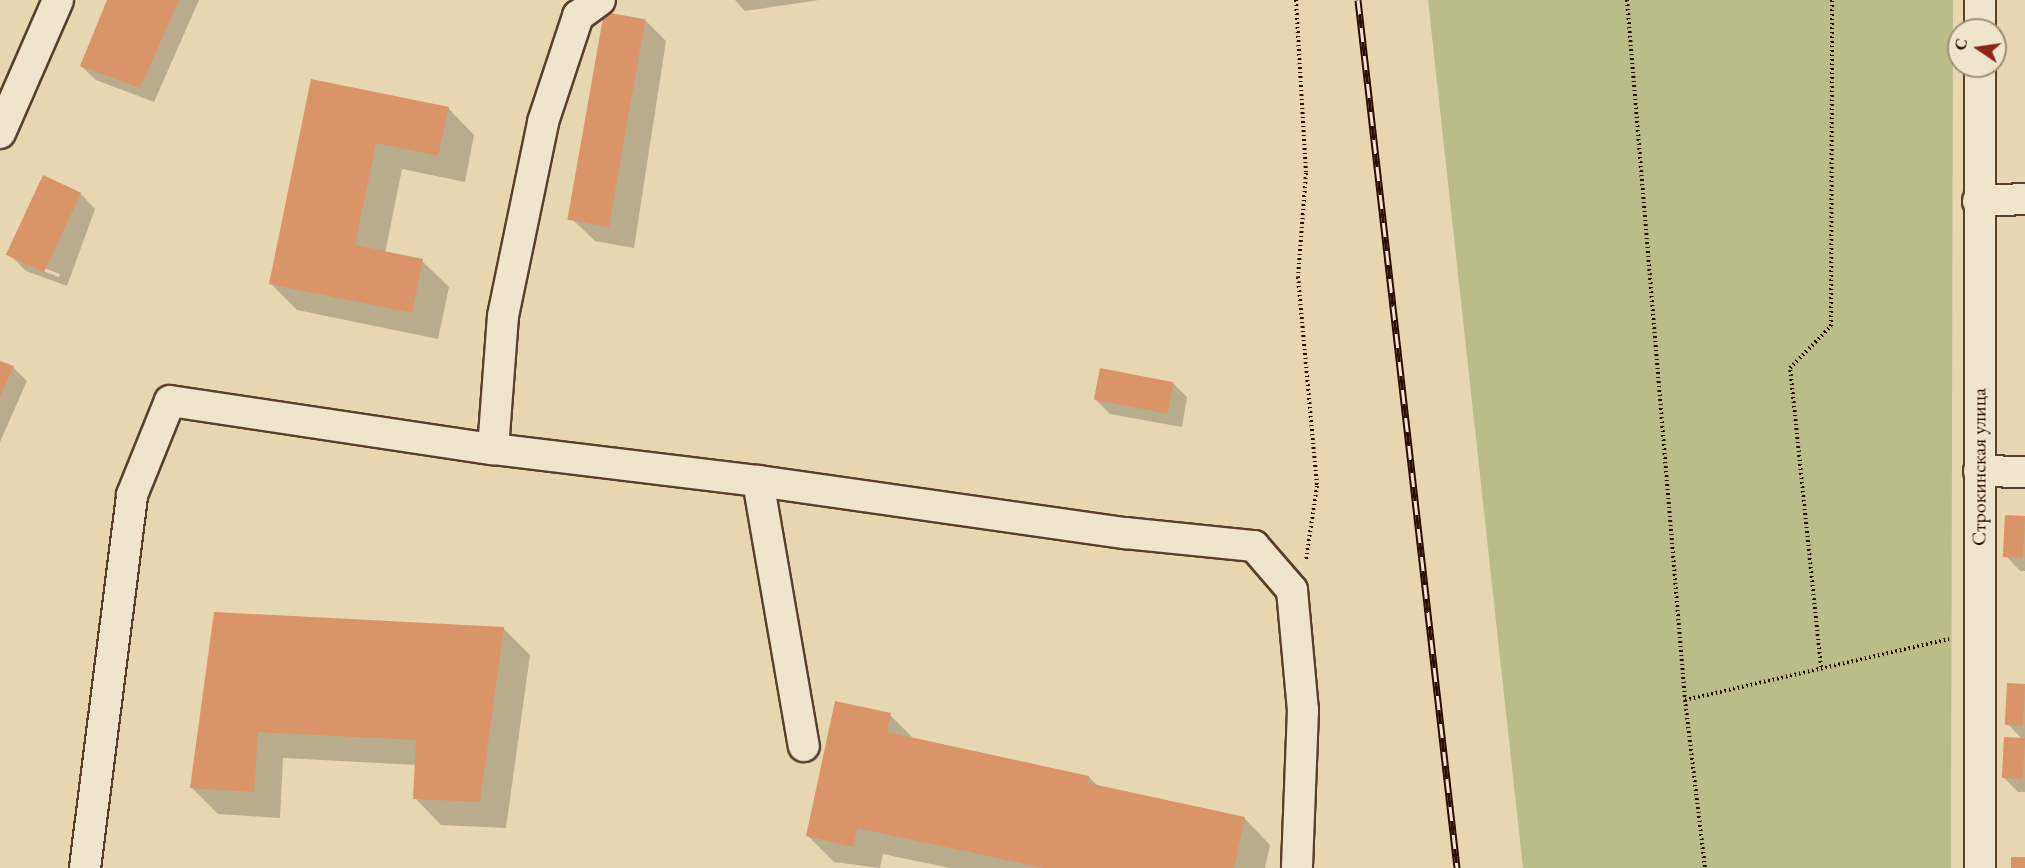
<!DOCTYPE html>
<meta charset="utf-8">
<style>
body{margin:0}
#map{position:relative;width:2025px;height:868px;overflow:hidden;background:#e6d7b0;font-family:"EB Garamond",serif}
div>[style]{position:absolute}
.green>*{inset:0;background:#babd87}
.shadow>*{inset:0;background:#0003}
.building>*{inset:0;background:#d99568;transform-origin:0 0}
.path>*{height:4px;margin-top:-2px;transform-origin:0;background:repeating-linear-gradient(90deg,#290d00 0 1.5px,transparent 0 4.5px)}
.roads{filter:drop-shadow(2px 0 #58402c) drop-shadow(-2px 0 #58402c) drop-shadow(0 2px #58402c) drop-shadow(0 -2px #58402c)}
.minor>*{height:30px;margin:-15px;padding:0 15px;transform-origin:15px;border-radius:15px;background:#efe5cc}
.rail>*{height:7px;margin-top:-3.5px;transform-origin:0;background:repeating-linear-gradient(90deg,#efe5cc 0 14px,#290d00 0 28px);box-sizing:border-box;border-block:2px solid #290d00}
span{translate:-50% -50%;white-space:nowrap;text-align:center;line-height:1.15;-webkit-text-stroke:5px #efe5cc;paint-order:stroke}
.street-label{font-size:20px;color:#290d00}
.north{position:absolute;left:1947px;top:18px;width:60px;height:60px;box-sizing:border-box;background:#efe5cc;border:2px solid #a08f7a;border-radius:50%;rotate:283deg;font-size:16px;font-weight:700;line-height:24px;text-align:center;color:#290d00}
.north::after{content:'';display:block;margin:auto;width:21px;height:27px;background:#8f2418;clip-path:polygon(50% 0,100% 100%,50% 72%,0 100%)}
</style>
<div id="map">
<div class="green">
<div style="clip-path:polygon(1428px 0,1953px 0,1951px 868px,1523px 868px)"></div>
</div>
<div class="shadow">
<div style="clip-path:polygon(108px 0,199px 0,154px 102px,96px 80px,81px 66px)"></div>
<div style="clip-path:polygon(735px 0,819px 0,745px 11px)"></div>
<div style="clip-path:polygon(645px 20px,666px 41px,634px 248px,595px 241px,574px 221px)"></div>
<div style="clip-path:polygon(312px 81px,448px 108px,474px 135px,465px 182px,402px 169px,385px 253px,422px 261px,449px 287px,438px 339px,297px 310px,271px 284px)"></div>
<div style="clip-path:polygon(evenodd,44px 177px,81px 194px,95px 209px,67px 286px,26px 271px,12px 257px,44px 177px,27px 262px,60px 274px,59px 277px,27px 265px,27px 262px)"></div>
<div style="clip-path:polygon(0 363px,13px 367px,27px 381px,0 442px)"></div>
<div style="clip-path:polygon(1173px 383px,1187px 397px,1182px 427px,1110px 414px,1096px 400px)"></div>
<div style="clip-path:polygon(2025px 517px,2025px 571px,2020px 571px,2006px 556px)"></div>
<div style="clip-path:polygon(215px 613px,503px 628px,530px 655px,506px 828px,441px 825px,415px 798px,417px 765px,283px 758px,280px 818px,218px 814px,192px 788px)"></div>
<div style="clip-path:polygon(2025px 685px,2025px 792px,2018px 792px,2004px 778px,2022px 739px,2008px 724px)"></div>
<div style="clip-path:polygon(890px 715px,915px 740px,1089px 777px,1099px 787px,1244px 818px,1270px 845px,1265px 868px,950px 868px,883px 854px,880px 868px,834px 862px,808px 836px)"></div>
</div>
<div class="building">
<div style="clip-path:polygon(107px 0,179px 0,140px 88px,80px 66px)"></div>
<div style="left:604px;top:12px;width:42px;height:211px;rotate:10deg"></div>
<div style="clip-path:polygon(311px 79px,449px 107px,438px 156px,376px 143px,355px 245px,423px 259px,412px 313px,269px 284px)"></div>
<div style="left:43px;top:175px;width:42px;height:88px;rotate:25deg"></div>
<div style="clip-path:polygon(0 361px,14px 366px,0 397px)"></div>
<div style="left:1100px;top:368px;width:75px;height:32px;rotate:11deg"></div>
<div style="left:2005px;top:515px;width:20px;height:42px;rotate:3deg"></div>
<div style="clip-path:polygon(214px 612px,504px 627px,480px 802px,413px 799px,416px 740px,258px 732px,254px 792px,190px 788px)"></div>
<div style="left:2007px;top:683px;width:18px;height:42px;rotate:3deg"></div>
<div style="clip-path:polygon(835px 701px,891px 713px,887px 732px,1089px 776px,1088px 783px,1245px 817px,1234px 868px,1043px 868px,857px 828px,853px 847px,806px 836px)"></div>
<div style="left:2004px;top:737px;width:21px;height:41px;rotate:3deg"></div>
<div style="left:2011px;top:857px;width:14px;height:11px"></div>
</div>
<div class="path">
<div style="left:1296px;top:0;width:173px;rotate:86.7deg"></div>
<div style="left:1306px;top:173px;width:104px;rotate:94.4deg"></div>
<div style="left:1298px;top:277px;width:210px;rotate:84.8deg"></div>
<div style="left:1317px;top:486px;width:75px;rotate:98.5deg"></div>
<div style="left:1627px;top:0;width:702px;rotate:85.26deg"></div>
<div style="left:1685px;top:700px;width:271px;rotate:-13deg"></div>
<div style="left:1821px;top:667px;width:301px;rotate:-95.9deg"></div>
<div style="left:1790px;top:368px;width:59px;rotate:-45.7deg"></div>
<div style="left:1831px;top:326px;width:326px;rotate:-89.8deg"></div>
<div style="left:1685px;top:700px;width:169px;rotate:83.2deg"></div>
</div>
<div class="roads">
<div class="minor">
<div style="left:1980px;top:30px;width:30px;rotate:-90deg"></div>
<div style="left:1980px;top:66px;width:802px;rotate:90deg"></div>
<div style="left:0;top:133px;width:145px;rotate:-66.4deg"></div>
<div style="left:1978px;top:201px;width:47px;rotate:-2.4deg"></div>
<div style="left:493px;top:449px;width:133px;rotate:-85.7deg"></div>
<div style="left:503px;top:316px;width:198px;rotate:-78.3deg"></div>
<div style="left:543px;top:122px;width:112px;rotate:-71.7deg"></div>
<div style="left:578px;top:16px;width:27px;rotate:-36deg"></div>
<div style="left:1979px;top:471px;width:46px;rotate:1.2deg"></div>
<div style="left:758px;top:481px;width:269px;rotate:80.2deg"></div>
<div style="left:85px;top:868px;width:376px;rotate:-82.8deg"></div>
<div style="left:132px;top:495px;width:101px;rotate:-68deg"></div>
<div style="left:170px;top:401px;width:327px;rotate:8.5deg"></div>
<div style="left:493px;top:449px;width:267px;rotate:6.9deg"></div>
<div style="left:758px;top:481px;width:371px;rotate:8.1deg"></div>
<div style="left:1125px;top:533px;width:130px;rotate:5.8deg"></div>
<div style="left:1254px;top:546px;width:58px;rotate:49.2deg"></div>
<div style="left:1292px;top:590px;width:121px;rotate:84.8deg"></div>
<div style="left:1303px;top:710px;width:158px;rotate:92.2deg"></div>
</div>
</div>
<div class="rail">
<div style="left:1358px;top:0;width:874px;rotate:83.49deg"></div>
</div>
<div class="street-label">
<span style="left:1979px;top:467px;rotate:-90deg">Строкинская улица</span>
</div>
<div class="north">С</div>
</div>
